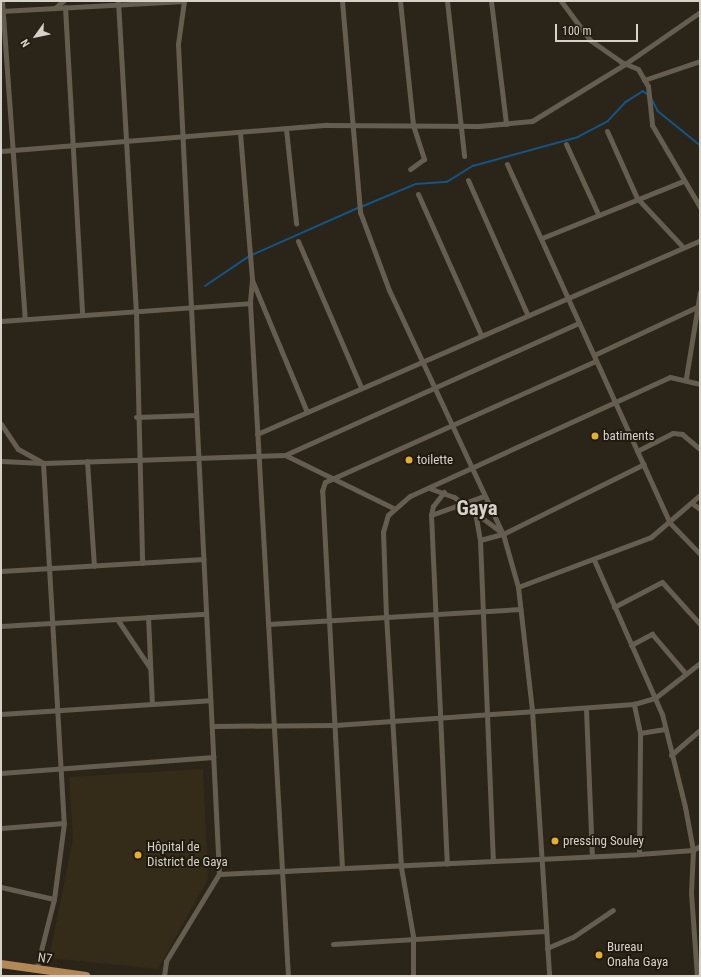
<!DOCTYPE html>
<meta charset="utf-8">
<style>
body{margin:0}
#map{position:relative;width:701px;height:977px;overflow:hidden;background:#2b2418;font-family:"Roboto Condensed",sans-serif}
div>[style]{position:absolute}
.built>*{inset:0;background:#352b19}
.stream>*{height:1.5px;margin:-0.75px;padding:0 0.75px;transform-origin:0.75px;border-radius:0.75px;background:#125588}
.minor>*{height:5px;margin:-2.5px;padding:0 2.5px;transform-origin:2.5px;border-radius:2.5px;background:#655d4f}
.primary>*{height:8px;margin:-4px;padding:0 4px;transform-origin:4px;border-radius:4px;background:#b28856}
.dots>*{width:11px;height:11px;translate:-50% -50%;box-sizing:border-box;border:2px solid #211a0f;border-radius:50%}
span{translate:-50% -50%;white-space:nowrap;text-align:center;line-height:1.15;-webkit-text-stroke:4px #211a0f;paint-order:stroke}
.poi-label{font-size:13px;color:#d6d2ca}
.left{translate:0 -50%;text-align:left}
.street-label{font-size:13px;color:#d6d2ca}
.town-label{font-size:21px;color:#d6d2ca;font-weight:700}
.frame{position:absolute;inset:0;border:2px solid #d6d2ca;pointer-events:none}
.north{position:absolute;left:16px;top:16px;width:40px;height:40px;-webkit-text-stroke:3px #211a0f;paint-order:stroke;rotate:237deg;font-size:11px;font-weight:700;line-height:16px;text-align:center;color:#d6d2ca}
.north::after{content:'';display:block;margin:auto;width:14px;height:18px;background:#d6d2ca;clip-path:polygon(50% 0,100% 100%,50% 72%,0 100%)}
.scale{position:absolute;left:555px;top:24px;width:83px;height:18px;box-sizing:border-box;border:2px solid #d6d2ca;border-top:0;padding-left:5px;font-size:12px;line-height:14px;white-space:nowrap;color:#d6d2ca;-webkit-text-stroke:3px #211a0f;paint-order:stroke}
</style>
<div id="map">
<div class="built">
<div style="clip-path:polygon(203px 769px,208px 879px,158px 969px,49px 958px,73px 839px,69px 777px)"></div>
</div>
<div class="stream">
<div style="left:651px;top:97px;width:16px;rotate:63deg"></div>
<div style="left:658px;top:111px;width:54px;rotate:39deg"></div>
<div style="left:361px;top:207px;width:60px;rotate:-22.7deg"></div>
<div style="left:416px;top:184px;width:31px;rotate:-4deg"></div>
<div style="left:447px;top:182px;width:31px;rotate:-32deg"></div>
<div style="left:473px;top:166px;width:109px;rotate:-15.4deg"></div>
<div style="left:578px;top:137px;width:34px;rotate:-28deg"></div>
<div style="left:608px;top:121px;width:26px;rotate:-47deg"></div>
<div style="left:626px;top:102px;width:20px;rotate:-33deg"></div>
<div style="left:643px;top:91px;width:5px;rotate:37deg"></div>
<div style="left:252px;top:255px;width:116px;rotate:-23.9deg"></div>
<div style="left:205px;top:286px;width:52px;rotate:-34deg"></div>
</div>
<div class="minor">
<div style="left:2px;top:1px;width:319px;rotate:85.9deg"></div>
<div style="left:118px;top:1px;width:311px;rotate:86.7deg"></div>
<div style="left:136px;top:311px;width:252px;rotate:88.6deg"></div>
<div style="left:342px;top:1px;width:212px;rotate:85.1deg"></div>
<div style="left:360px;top:212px;width:83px;rotate:69.6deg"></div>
<div style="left:389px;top:290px;width:269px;rotate:65deg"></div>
<div style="left:503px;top:534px;width:55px;rotate:74.2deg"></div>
<div style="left:518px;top:587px;width:124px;rotate:83.5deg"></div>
<div style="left:532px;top:710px;width:267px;rotate:86.3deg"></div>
<div style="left:400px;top:1px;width:125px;rotate:84deg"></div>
<div style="left:413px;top:125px;width:36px;rotate:72deg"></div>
<div style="left:424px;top:159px;width:17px;rotate:144deg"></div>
<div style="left:447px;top:1px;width:156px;rotate:83.7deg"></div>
<div style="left:491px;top:1px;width:124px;rotate:83deg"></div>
<div style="left:561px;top:1px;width:49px;rotate:53.4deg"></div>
<div style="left:590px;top:40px;width:38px;rotate:35deg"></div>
<div style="left:621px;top:62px;width:18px;rotate:22deg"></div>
<div style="left:638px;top:69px;width:20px;rotate:60deg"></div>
<div style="left:648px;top:86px;width:39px;rotate:84deg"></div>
<div style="left:652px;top:125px;width:95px;rotate:59.7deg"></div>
<div style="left:65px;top:7px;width:307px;rotate:86.8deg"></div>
<div style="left:55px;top:8px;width:11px;rotate:-41deg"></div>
<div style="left:1px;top:11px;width:183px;rotate:-3.1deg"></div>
<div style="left:644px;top:80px;width:59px;rotate:-18.7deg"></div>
<div style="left:286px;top:129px;width:95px;rotate:83.9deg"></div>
<div style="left:607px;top:131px;width:73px;rotate:65.9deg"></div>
<div style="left:637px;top:198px;width:67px;rotate:46.8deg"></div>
<div style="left:240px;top:133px;width:146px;rotate:85.3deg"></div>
<div style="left:252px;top:279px;width:24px;rotate:95deg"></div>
<div style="left:250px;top:303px;width:674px;rotate:86.77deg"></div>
<div style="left:566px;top:144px;width:77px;rotate:65.4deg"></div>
<div style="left:1px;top:151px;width:327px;rotate:-4.6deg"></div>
<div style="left:327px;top:125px;width:152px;rotate:0.4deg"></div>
<div style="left:479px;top:126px;width:53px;rotate:-5.4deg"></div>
<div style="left:532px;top:121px;width:109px;rotate:-31.5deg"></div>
<div style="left:625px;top:64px;width:91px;rotate:-34.7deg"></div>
<div style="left:507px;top:164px;width:394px;rotate:65.6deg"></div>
<div style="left:670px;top:523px;width:43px;rotate:45.9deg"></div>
<div style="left:468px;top:180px;width:146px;rotate:66.2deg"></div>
<div style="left:418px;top:194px;width:154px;rotate:65.9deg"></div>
<div style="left:542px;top:238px;width:152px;rotate:-22deg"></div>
<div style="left:298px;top:241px;width:159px;rotate:66.7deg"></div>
<div style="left:252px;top:280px;width:143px;rotate:67.4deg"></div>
<div style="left:1px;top:321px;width:250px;rotate:-4.1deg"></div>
<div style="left:594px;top:355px;width:114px;rotate:-25deg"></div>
<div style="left:697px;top:307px;width:4px;rotate:45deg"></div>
<div style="left:686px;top:378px;width:87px;rotate:-80.8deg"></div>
<div style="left:136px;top:417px;width:60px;rotate:-1.9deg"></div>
<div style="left:1px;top:424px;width:30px;rotate:56deg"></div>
<div style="left:18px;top:449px;width:29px;rotate:29deg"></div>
<div style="left:43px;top:463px;width:242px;rotate:-1.9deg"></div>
<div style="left:285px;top:455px;width:120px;rotate:26.1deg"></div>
<div style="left:257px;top:434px;width:484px;rotate:-23.6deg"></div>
<div style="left:637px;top:451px;width:40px;rotate:-26.6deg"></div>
<div style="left:673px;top:433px;width:9px;rotate:6deg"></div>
<div style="left:682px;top:434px;width:23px;rotate:40deg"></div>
<div style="left:285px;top:455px;width:322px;rotate:-24.2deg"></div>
<div style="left:1px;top:461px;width:42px;rotate:2.7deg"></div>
<div style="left:43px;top:463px;width:361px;rotate:86.7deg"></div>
<div style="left:64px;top:823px;width:77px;rotate:97.5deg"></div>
<div style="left:54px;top:899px;width:73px;rotate:104.2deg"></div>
<div style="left:87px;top:461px;width:105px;rotate:86.2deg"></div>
<div style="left:429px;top:488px;width:27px;rotate:20deg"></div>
<div style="left:454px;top:497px;width:59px;rotate:36.7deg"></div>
<div style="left:444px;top:492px;width:18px;rotate:128deg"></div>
<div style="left:433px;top:506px;width:9px;rotate:103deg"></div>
<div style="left:431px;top:515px;width:349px;rotate:87.4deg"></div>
<div style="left:693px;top:504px;width:9px;rotate:36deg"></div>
<div style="left:475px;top:512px;width:28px;rotate:80deg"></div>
<div style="left:480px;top:540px;width:321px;rotate:87.7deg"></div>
<div style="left:431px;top:515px;width:56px;rotate:-19.7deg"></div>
<div style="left:480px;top:540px;width:24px;rotate:-15deg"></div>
<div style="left:503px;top:534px;width:157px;rotate:-26.4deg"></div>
<div style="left:594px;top:560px;width:168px;rotate:66.2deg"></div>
<div style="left:662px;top:714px;width:96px;rotate:76.1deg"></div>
<div style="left:685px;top:807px;width:44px;rotate:79.5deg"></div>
<div style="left:693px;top:850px;width:43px;rotate:92.7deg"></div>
<div style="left:691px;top:893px;width:83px;rotate:85.9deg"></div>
<div style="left:1px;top:571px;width:203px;rotate:-3.4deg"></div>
<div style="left:518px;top:587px;width:142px;rotate:-20.6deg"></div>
<div style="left:651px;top:537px;width:65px;rotate:-40.6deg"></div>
<div style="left:614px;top:607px;width:54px;rotate:-27.5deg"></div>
<div style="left:662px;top:582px;width:57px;rotate:47.9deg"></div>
<div style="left:148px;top:617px;width:87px;rotate:87.4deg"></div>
<div style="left:117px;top:619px;width:59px;rotate:56deg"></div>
<div style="left:268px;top:624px;width:253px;rotate:-3.4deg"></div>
<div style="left:1px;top:626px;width:205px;rotate:-3.4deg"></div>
<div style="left:631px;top:645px;width:24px;rotate:-28deg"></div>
<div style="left:652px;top:634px;width:52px;rotate:49.6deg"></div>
<div style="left:586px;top:709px;width:147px;rotate:87.7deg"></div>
<div style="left:1px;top:714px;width:209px;rotate:-3.8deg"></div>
<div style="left:212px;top:726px;width:123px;rotate:-0.5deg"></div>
<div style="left:335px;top:725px;width:300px;rotate:-4deg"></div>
<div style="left:640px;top:733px;width:25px;rotate:-9deg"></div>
<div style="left:671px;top:755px;width:38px;rotate:-41deg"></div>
<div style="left:1px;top:773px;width:213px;rotate:-4.3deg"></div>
<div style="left:1px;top:828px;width:63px;rotate:-4.5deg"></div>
<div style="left:639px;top:854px;width:121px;rotate:-89.5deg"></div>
<div style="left:640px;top:733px;width:30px;rotate:-102deg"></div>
<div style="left:634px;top:704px;width:22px;rotate:-16deg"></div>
<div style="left:655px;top:698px;width:57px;rotate:-37.9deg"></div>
<div style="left:342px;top:868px;width:378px;rotate:-93deg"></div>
<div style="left:322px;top:491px;width:9px;rotate:-72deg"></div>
<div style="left:325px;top:482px;width:297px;rotate:-24.1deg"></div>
<div style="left:219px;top:874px;width:420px;rotate:-2.7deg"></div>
<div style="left:639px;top:854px;width:54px;rotate:-4.2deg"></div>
<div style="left:693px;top:850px;width:8px;rotate:-30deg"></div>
<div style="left:1px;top:887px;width:54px;rotate:12.8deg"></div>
<div style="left:333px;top:944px;width:213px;rotate:-3.5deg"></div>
<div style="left:547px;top:948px;width:28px;rotate:-23deg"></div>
<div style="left:573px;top:937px;width:48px;rotate:-34deg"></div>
<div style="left:164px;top:976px;width:15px;rotate:-82deg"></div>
<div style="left:166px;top:961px;width:102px;rotate:-58.7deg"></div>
<div style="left:219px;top:874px;width:831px;rotate:-92.83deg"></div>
<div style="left:178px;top:44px;width:43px;rotate:-82.1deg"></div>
<div style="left:413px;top:976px;width:40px;rotate:-90deg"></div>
<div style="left:413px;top:936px;width:70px;rotate:-99.9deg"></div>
<div style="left:401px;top:867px;width:250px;rotate:-93.4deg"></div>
<div style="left:386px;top:617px;width:85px;rotate:-92deg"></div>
<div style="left:383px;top:532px;width:18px;rotate:-74deg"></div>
<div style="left:388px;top:515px;width:29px;rotate:-41deg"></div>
<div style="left:410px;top:496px;width:286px;rotate:-24.6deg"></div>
<div style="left:670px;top:377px;width:31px;rotate:13deg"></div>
</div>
<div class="primary">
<div style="left:1px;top:964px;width:86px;rotate:8deg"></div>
</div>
<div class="dots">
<div style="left:595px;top:436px;background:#e3ae34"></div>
<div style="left:409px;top:460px;background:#e3ae34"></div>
<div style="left:555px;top:841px;background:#e3ae34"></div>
<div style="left:138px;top:855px;background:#e3ae34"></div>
<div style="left:599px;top:955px;background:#e3ae34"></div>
</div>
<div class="poi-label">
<span class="left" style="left:603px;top:436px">batiments</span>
<span class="left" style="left:417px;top:460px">toilette</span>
<span class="left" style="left:563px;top:841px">pressing Souley</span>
<span class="left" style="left:147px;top:855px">Hôpital de<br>District de Gaya</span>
<span class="left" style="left:607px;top:955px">Bureau<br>Onaha Gaya</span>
</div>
<div class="street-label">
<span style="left:45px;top:959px;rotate:8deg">N7</span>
</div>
<div class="town-label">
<span style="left:477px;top:508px">Gaya</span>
</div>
<div class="frame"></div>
<div class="north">N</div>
<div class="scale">100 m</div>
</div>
